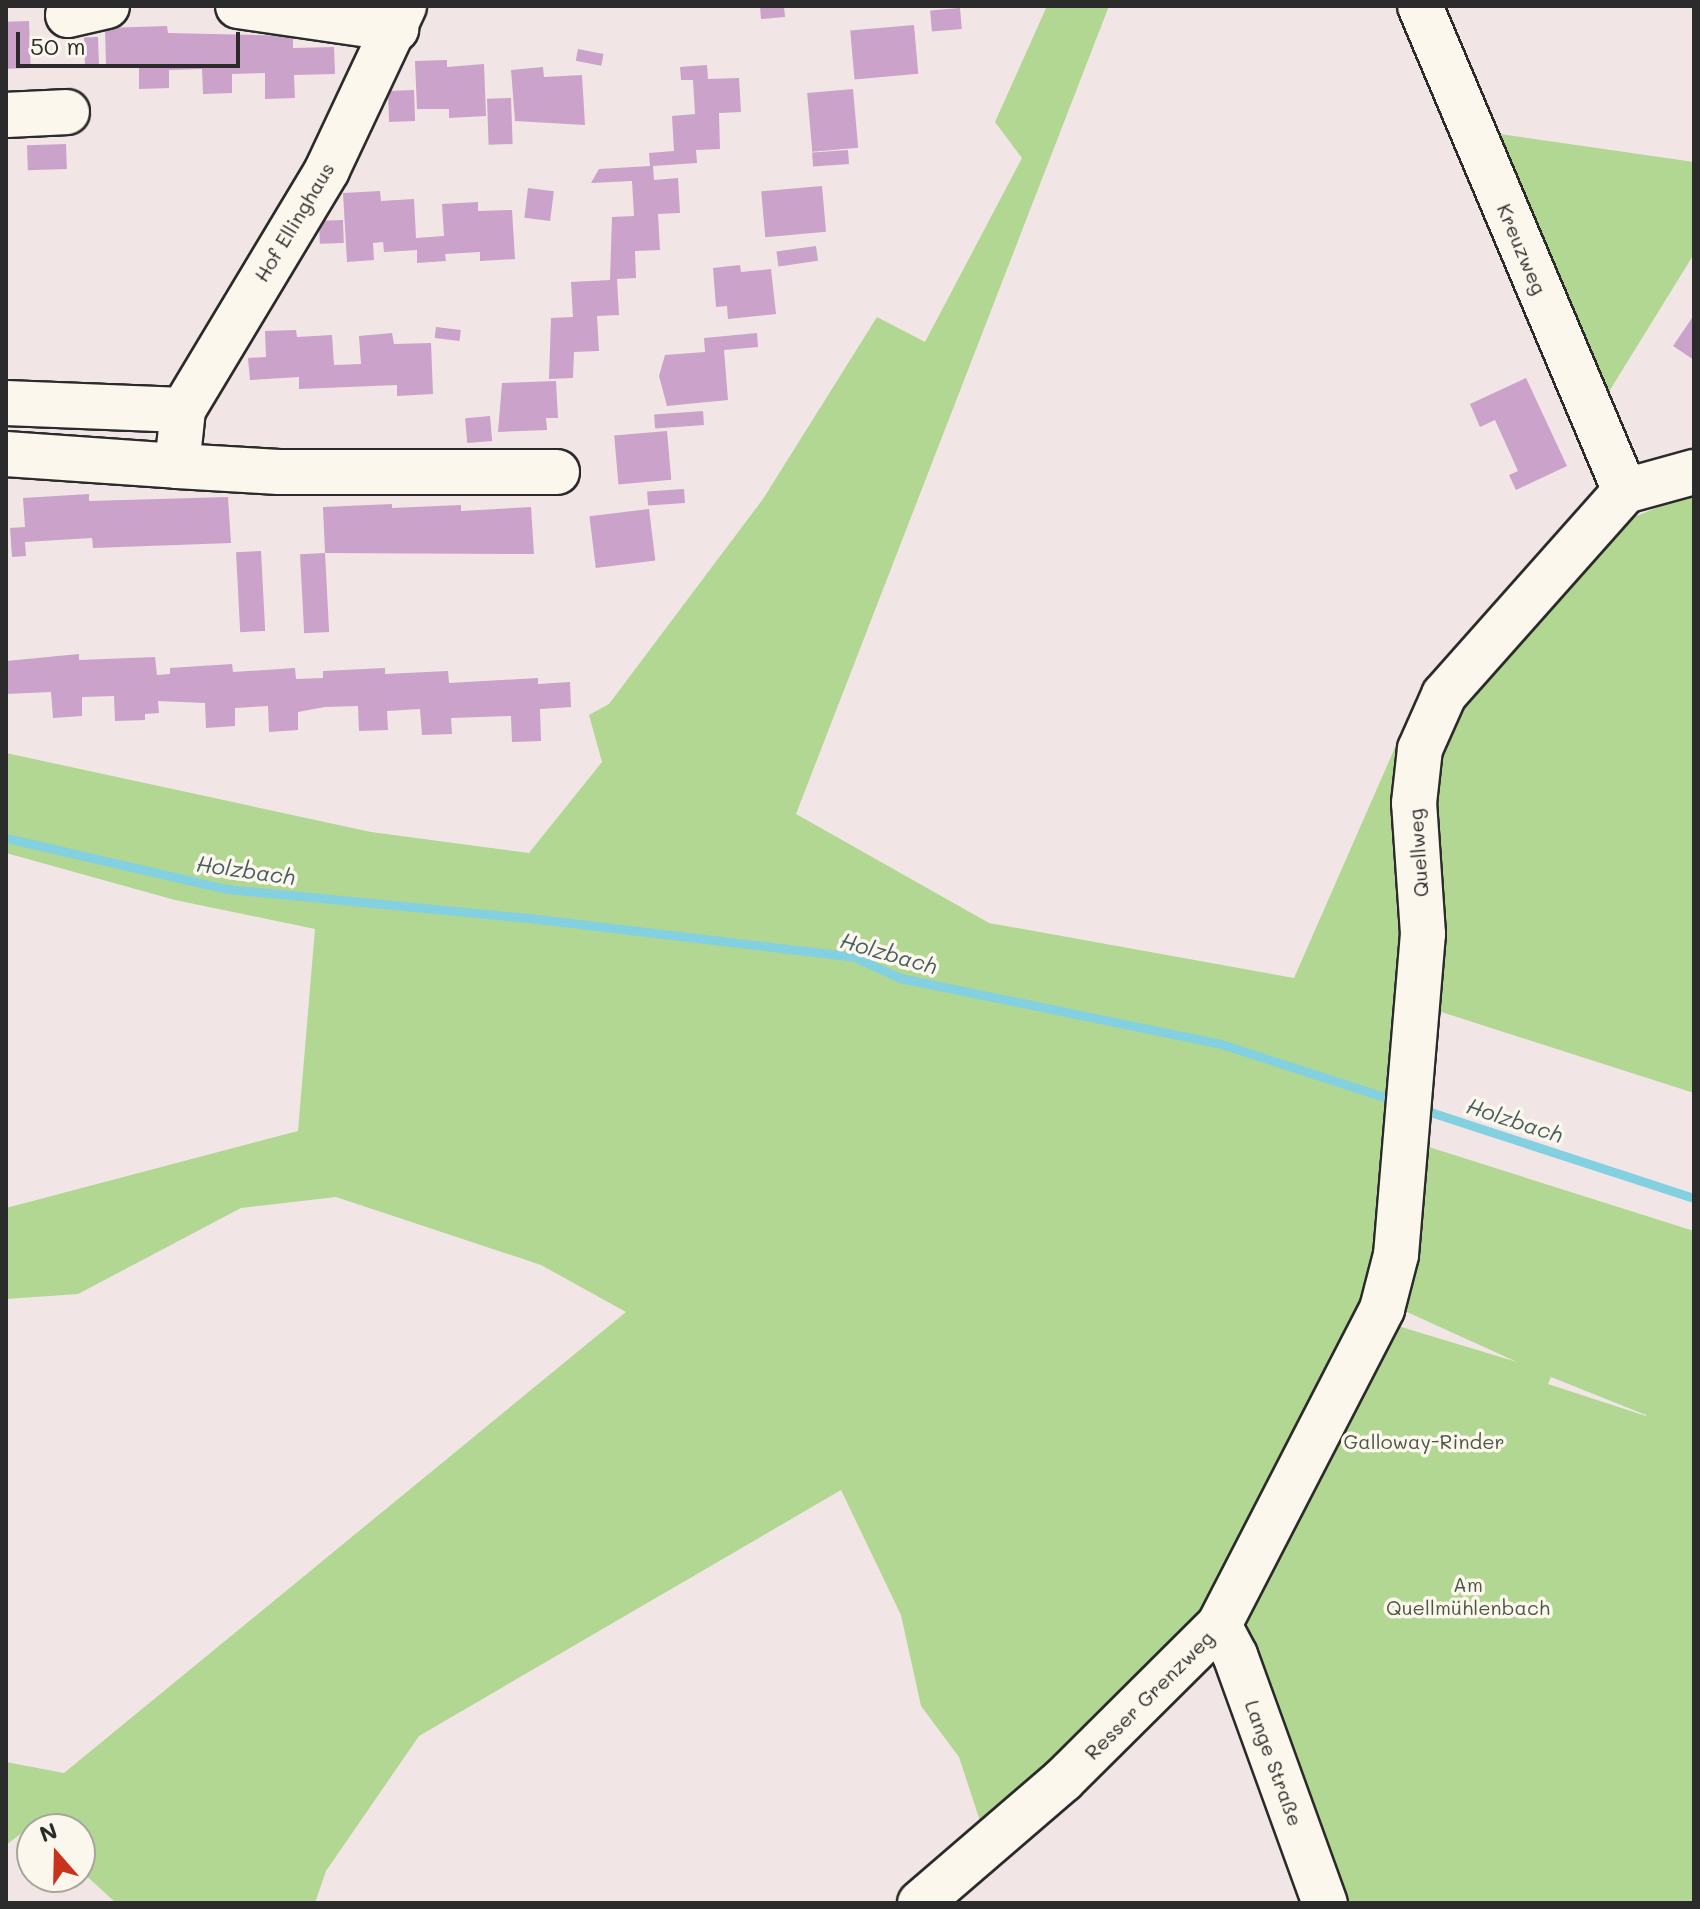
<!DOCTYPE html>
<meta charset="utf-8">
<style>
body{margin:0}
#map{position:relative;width:1700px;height:1909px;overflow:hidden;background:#f1e6e5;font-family:Mali,sans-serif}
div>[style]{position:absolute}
.green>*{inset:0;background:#b1d792}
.stream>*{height:9px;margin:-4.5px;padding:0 4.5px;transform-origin:4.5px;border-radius:4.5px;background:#83d1e0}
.building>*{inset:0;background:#cba2c9;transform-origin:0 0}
.roads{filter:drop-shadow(2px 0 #2b2b2b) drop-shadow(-2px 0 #2b2b2b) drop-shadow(0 2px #2b2b2b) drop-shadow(0 -2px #2b2b2b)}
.minor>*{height:44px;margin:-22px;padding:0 22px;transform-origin:22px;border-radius:22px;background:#fbf7ec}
span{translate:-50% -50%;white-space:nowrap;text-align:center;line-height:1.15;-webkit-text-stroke:7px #fbf7ec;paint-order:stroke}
.street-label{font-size:20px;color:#2b2b2b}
.park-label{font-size:20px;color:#4c5645}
.water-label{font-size:22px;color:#455d61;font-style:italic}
.frame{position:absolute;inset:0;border:8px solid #2b2b2b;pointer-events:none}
.north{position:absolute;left:16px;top:1813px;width:80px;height:80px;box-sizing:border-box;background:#fbf7ec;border:2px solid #a8a59f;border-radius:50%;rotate:340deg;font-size:22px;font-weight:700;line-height:32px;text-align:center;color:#2b2b2b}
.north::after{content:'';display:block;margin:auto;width:28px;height:36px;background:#c8321e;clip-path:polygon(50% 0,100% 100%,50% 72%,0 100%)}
.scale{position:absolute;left:16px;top:32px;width:224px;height:36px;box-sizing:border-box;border:4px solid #2b2b2b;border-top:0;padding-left:10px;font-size:24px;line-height:28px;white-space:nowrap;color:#2b2b2b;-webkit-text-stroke:6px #fbf7ec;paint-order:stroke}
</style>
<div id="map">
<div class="green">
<div style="clip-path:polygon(evenodd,1047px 6px,1109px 6px,796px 814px,989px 923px,1294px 978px,1418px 695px,1454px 699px,1632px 518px,1694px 492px,1694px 1093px,1432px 1009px,1377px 1302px,1398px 1326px,1517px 1362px,1385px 1302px,1410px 1141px,1694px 1231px,1694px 1903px,1329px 1903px,1227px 1628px,1016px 1852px,997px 1812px,980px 1821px,959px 1757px,921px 1706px,901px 1615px,841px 1490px,419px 1736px,326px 1871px,315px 1903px,116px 1903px,80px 1870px,80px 1829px,31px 1826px,6px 1845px,6px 1762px,64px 1773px,626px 1312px,541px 1265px,336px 1197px,241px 1208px,78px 1294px,6px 1299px,6px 1208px,298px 1131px,315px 929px,175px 900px,6px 853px,6px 753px,371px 832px,529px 853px,602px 762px,589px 715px,609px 704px,763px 499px,877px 317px,925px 342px,1022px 158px,995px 122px,1047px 6px,1551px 1377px,1646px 1415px,1646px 1416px,1548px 1384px,1551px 1377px)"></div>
<div style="clip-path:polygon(1479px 131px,1694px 162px,1694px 254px,1605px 398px)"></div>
</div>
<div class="stream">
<div style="left:6px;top:838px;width:227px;rotate:13deg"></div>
<div style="left:227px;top:889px;width:303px;rotate:5.5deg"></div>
<div style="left:529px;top:918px;width:327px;rotate:6.8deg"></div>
<div style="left:854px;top:957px;width:51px;rotate:24.5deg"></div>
<div style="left:900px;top:978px;width:325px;rotate:11.6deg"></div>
<div style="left:1218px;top:1043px;width:187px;rotate:18deg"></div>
<div style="left:1418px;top:1108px;width:290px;rotate:18.1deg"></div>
</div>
<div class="building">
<div style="clip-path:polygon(760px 6px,784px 6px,785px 17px,761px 19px)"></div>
<div style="left:960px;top:8px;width:21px;height:30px;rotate:85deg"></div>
<div style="left:29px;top:21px;width:47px;height:23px;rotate:88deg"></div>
<div style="left:914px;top:25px;width:49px;height:64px;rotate:85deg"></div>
<div style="clip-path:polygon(167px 26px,168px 33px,293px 36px,293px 48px,334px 47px,335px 74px,294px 75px,295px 98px,265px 99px,265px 73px,232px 74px,232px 93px,203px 94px,202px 69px,169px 70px,169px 88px,139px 89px,139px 64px,106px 64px,105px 28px)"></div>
<div style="left:98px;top:37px;width:28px;height:14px;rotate:88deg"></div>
<div style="left:578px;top:49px;width:26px;height:12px;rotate:11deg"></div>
<div style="clip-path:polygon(447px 60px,447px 67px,484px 64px,486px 116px,449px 118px,449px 109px,417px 109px,415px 61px)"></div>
<div style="clip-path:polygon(707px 65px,708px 79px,739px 78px,741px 112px,719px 113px,720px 149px,696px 150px,697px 163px,653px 166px,654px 180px,678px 178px,680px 213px,658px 214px,660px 250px,635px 251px,636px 278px,617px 279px,619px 315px,597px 316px,599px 351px,574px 352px,573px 378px,549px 379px,551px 318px,573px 317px,571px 282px,610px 280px,612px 217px,634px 216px,632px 181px,591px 183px,599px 169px,650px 166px,649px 153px,674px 151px,672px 116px,695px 114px,693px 80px,681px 80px,680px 67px)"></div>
<div style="clip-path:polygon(543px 67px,544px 77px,582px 75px,585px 125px,515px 121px,511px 70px)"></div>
<div style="left:853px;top:89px;width:59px;height:46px;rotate:85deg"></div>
<div style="left:414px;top:90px;width:31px;height:26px;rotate:88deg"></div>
<div style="left:511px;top:98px;width:46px;height:24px;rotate:88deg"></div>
<div style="left:66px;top:144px;width:25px;height:39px;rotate:88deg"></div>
<div style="left:848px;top:150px;width:14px;height:36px;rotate:86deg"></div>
<div style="left:822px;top:186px;width:46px;height:61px;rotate:85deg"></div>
<div style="left:528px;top:188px;width:26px;height:30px;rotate:7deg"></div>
<div style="clip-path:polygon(380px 191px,381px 201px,414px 199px,416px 238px,444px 236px,442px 204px,478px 202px,478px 211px,512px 210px,515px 259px,480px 261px,480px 252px,445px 254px,446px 261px,417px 263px,417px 250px,384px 252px,383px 242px,373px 243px,374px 260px,347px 262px,343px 193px)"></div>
<div style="left:343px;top:220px;width:23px;height:24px;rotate:88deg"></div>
<div style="left:816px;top:246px;width:15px;height:40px;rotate:82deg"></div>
<div style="clip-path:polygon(740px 265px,741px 272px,771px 269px,776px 314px,728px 319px,727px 306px,716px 307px,713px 268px)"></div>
<div style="clip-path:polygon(1694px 315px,1694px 360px,1673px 346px)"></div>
<div style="left:436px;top:327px;width:25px;height:11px;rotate:7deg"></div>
<div style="clip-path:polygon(296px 330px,297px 337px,332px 335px,334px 365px,361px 364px,359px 336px,392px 333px,394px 344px,431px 343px,433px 394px,397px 396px,397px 385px,299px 389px,299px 377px,250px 380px,248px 358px,266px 357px,265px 331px)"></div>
<div style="clip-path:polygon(757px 333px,758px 347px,724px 350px,728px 400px,667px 406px,659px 376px,665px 355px,705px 352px,704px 338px)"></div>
<div style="clip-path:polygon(1526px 378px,1567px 466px,1516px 490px,1509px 475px,1518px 471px,1495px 420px,1480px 427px,1470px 404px)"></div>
<div style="clip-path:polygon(556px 381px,558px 418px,546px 418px,547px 430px,498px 432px,502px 383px)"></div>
<div style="left:703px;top:411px;width:14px;height:49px;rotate:86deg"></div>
<div style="left:490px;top:416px;width:25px;height:25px;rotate:85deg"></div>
<div style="left:667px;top:431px;width:49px;height:53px;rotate:85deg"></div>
<div style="left:684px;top:489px;width:14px;height:37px;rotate:86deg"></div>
<div style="clip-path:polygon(89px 494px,89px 501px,228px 497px,231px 543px,93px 548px,92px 538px,58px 540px,25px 542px,26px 556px,12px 557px,10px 528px,25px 527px,23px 498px)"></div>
<div style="clip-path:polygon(392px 504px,392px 508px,461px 505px,461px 511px,531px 507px,534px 554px,325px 553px,323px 507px)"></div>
<div style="left:649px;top:509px;width:52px;height:60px;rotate:83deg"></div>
<div style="left:261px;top:551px;width:80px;height:25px;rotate:87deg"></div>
<div style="left:325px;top:553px;width:79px;height:25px;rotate:87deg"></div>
<div style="clip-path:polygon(79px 654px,79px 660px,155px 657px,157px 675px,170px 674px,170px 668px,232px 664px,233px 672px,295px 668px,296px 679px,323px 678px,323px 671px,385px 668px,385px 674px,448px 671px,449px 683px,538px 678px,538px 684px,570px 682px,571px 707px,540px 709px,541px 741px,512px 742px,511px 716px,451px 718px,452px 734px,422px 735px,420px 709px,387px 711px,388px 730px,359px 731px,358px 706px,325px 707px,298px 712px,298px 730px,269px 732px,268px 706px,235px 708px,235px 726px,206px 728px,205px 703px,158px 701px,159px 713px,145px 714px,145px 720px,115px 721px,114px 696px,82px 697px,82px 716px,53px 718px,51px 692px,6px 694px,6px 661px)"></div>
</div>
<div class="roads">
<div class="minor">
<div style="left:238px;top:6px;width:160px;rotate:8.3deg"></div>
<div style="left:1420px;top:6px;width:527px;rotate:67.09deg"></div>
<div style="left:68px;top:15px;width:40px;rotate:-13deg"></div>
<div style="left:6px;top:115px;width:61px;rotate:-2.8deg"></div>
<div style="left:6px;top:403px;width:177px;rotate:2.3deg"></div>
<div style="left:6px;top:454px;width:171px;rotate:4deg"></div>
<div style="left:177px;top:466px;width:56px;rotate:-83.9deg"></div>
<div style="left:183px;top:410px;width:280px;rotate:-59deg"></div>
<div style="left:327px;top:170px;width:181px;rotate:-64.8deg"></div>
<div style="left:177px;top:466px;width:102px;rotate:3.4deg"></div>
<div style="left:279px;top:472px;width:278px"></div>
<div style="left:1219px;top:1625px;width:34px;rotate:62deg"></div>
<div style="left:1235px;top:1655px;width:264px;rotate:70.1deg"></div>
<div style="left:920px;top:1903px;width:189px;rotate:-40.7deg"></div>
<div style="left:1063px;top:1780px;width:220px;rotate:-44.8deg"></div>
<div style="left:1219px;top:1625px;width:356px;rotate:-62.7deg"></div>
<div style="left:1382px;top:1309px;width:56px;rotate:-75.5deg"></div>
<div style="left:1396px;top:1255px;width:322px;rotate:-85.2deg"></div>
<div style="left:1423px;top:934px;width:131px;rotate:-93.9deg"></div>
<div style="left:1414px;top:803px;width:54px;rotate:-83.7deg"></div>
<div style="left:1420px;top:749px;width:59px;rotate:-66deg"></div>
<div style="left:1444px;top:695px;width:273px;rotate:-48.4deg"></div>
<div style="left:1625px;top:491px;width:72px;rotate:-15.4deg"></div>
</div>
</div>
<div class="street-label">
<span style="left:294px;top:222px;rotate:-59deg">Hof Ellinghaus</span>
<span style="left:1522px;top:249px;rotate:67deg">Kreuzweg</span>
<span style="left:1418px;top:853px;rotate:-94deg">Quellweg</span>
<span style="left:1149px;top:1695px;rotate:-45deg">Resser Grenzweg</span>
<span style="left:1274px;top:1763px;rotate:70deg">Lange Straße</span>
</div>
<div class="park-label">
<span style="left:1424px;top:1441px">Galloway-Rinder</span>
<span style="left:1468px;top:1596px">Am<br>Quellmühlenbach</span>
</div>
<div class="water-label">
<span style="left:246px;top:870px;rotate:8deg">Holzbach</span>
<span style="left:889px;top:953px;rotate:16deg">Holzbach</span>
<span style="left:1515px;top:1120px;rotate:18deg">Holzbach</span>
</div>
<div class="frame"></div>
<div class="north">N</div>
<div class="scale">50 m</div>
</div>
